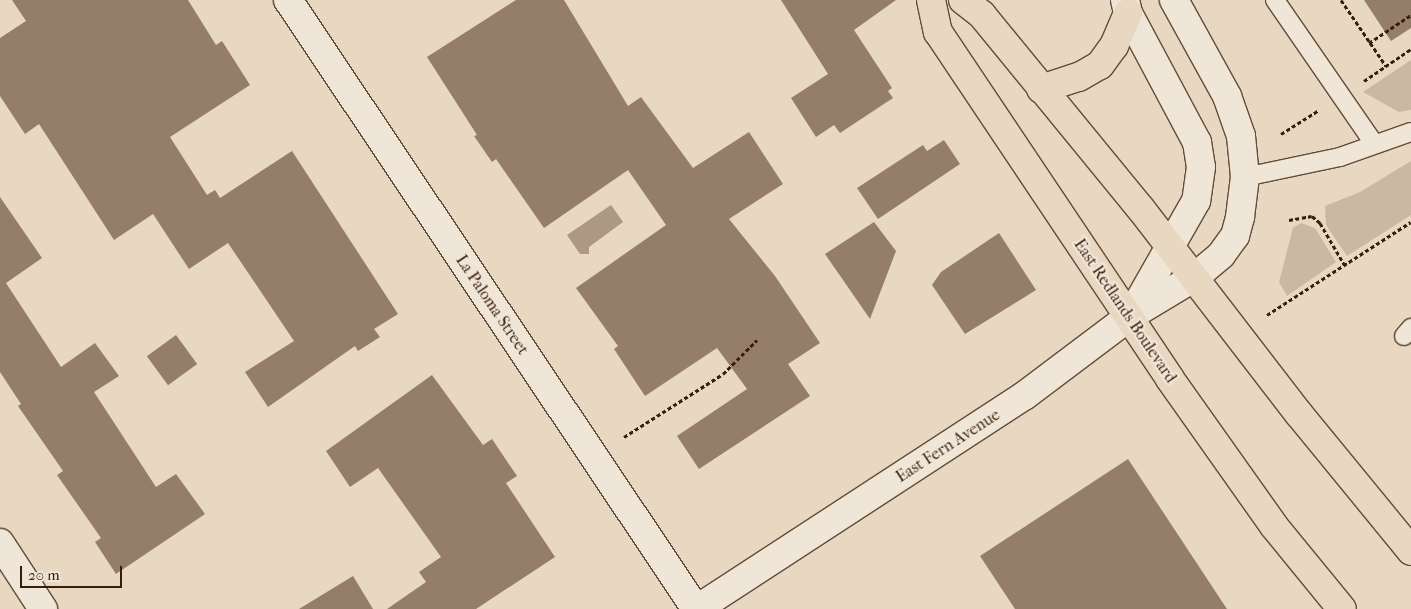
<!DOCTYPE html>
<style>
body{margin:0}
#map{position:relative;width:1411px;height:609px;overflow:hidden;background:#e8d8c1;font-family:"IM FELL French Canon",serif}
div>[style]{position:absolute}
.green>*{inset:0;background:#cab8a2}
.water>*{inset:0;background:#ac9883}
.building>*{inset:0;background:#947e6a;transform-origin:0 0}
.path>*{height:3px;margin-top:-1.5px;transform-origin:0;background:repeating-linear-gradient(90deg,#381c0c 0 4px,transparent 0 6.5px)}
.roads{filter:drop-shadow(1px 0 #644b39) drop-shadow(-1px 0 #644b39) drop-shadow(0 1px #644b39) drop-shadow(0 -1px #644b39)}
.service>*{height:18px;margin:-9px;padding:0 9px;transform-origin:9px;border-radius:9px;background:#f0e6d7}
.minor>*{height:28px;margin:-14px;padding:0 14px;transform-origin:14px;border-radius:14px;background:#f0e6d7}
.tertiary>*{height:28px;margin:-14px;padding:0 14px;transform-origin:14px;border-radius:14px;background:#f0e6d7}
.primary>*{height:28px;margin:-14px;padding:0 14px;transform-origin:14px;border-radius:14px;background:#e8d8c1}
span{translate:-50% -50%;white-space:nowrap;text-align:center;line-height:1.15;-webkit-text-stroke:4.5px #f0e6d7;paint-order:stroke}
.street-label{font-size:16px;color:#381c0c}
.scale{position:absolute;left:20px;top:566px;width:102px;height:22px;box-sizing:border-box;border:2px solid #381c0c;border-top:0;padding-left:6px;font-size:15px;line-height:18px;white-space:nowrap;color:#381c0c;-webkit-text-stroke:4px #f0e6d7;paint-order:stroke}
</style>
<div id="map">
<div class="green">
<div style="clip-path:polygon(1411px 60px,1411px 110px,1399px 112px,1363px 92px)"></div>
<div style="clip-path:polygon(1411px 161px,1411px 215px,1347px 256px,1326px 225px,1325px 206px,1360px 192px)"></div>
<div style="clip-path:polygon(1301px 223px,1315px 228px,1336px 262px,1287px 296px,1279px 282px,1293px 228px)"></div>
</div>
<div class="water">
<div style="clip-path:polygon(611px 205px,623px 222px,589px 247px,589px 254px,580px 254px,567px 235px)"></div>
</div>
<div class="building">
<div style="clip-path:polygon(12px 0,188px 0,216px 45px,222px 41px,250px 85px,170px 137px,207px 195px,215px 190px,220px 198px,292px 151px,398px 314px,374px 329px,380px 337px,358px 351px,355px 346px,268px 407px,245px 372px,294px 341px,228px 243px,189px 269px,153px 214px,114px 240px,39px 124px,25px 134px,0 96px,0 38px,26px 21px)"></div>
<div style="clip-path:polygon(516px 0,564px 0,628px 106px,641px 97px,693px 168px,749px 132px,783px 184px,729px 219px,775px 276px,820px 343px,788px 364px,810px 396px,699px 469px,677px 436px,747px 389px,717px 348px,645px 396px,614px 349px,618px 346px,576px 288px,666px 225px,628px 170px,544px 228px,496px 159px,492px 162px,474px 136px,477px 135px,427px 57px)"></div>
<div style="clip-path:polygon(781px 0,896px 0,854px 30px,892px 88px,888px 91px,893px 98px,840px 133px,834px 125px,816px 137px,791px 98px,828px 74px)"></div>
<div style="clip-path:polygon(1364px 0,1411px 0,1411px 28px,1391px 41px)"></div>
<div style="clip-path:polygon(944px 140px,960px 164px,878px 219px,857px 188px,923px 145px,927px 151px)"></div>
<div style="clip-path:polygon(0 197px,42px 258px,6px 283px,61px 367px,95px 343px,119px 376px,94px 392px,156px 487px,176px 474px,205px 514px,116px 574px,95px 542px,101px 538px,57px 475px,63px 471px,18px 406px,21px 404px,0 372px)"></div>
<div style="clip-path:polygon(874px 222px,896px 251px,870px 319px,825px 254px)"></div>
<div style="clip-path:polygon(999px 233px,1036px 290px,965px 334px,932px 285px,941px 272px)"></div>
<div style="left:176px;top:335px;width:36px;height:36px;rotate:54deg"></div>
<div style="clip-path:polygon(432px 375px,483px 445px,492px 439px,517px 476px,506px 483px,555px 557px,476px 609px,387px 609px,426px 582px,419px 572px,441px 557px,378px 468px,350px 487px,326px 451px)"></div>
<div style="clip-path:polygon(1128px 459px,1227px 609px,1015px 609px,980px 556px)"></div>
<div style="clip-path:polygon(353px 576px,373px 609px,299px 609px)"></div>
</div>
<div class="path">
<div style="left:1341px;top:0;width:80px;rotate:55.7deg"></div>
<div style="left:1369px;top:43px;width:50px;rotate:-33.7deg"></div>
<div style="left:1364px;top:81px;width:57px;rotate:-34.2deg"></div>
<div style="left:1281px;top:134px;width:45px;rotate:-32.3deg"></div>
<div style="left:1289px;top:220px;width:23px;rotate:-10deg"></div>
<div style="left:1312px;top:216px;width:11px;rotate:41deg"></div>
<div style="left:1320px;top:223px;width:48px;rotate:59.7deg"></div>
<div style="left:1267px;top:315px;width:171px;rotate:-32.9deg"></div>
<div style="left:624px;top:437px;width:117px;rotate:-32.5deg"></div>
<div style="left:723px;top:374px;width:48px;rotate:-45deg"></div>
</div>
<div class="roads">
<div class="service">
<div style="left:1275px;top:0;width:173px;rotate:55.4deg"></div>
<div style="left:1245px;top:177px;width:97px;rotate:-11.9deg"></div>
<div style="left:1340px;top:157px;width:75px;rotate:-19.4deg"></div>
<div style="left:1404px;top:336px;width:11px;rotate:-49deg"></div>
</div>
<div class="minor">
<div style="left:288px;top:0;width:733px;rotate:56.18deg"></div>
<div style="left:0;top:543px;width:79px;rotate:56.9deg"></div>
</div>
<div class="tertiary">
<div style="left:1125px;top:0;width:13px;rotate:77deg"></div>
<div style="left:1128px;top:13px;width:146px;rotate:61.9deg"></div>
<div style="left:1197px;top:142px;width:25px;rotate:81deg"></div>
<div style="left:1201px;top:167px;width:34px;rotate:98deg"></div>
<div style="left:1196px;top:201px;width:131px;rotate:119.7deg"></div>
<div style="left:697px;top:609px;width:390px;rotate:-33.1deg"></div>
<div style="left:1024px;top:396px;width:133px;rotate:-37deg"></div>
<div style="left:1130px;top:316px;width:76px;rotate:-31deg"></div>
<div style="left:1195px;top:277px;width:34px;rotate:-40deg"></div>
<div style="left:1221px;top:255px;width:24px;rotate:-54deg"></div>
<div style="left:1235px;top:236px;width:20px;rotate:-75deg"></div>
<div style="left:1240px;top:217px;width:40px;rotate:-82.9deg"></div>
<div style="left:1245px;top:177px;width:41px;rotate:-95.6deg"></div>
<div style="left:1241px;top:136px;width:42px;rotate:-109.3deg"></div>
<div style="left:1227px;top:96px;width:110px;rotate:-118.9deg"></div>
</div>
<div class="primary">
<div style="left:931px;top:0;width:33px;rotate:78deg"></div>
<div style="left:938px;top:32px;width:417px;rotate:56.2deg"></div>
<div style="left:1170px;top:379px;width:180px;rotate:54.7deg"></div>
<div style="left:1274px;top:526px;width:107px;rotate:50.7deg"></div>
<div style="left:963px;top:0;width:24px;rotate:38deg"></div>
<div style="left:982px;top:15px;width:251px;rotate:50.7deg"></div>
<div style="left:1141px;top:209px;width:259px;rotate:52.4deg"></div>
<div style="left:1299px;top:414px;width:177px;rotate:50.7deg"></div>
<div style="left:1041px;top:89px;width:40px;rotate:-18deg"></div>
<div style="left:1079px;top:77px;width:24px;rotate:-30deg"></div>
<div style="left:1100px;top:65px;width:24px;rotate:-54deg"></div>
<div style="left:1114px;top:46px;width:36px;rotate:-67deg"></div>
</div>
</div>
<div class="street-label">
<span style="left:492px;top:305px;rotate:56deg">La Paloma Street</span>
<span style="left:1125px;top:311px;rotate:56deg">East Redlands Boulevard</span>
<span style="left:948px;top:446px;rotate:-33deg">East Fern Avenue</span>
</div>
<div class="scale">20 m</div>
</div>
